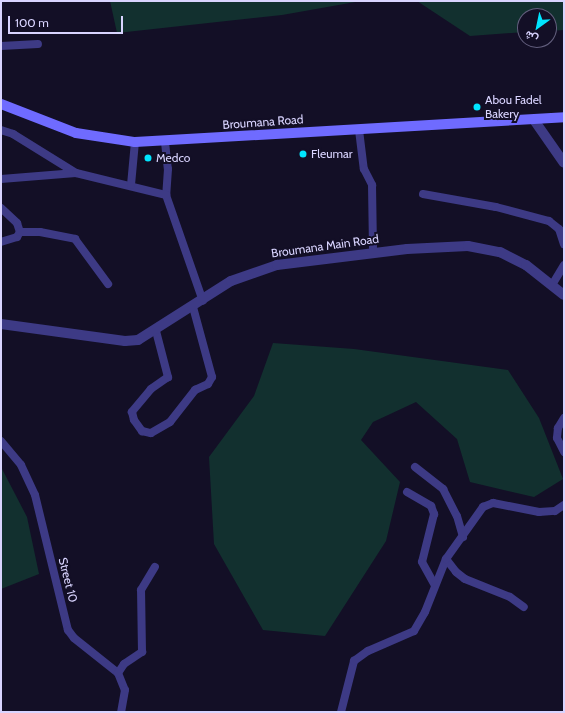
<!DOCTYPE html>
<meta charset="utf-8">
<style>
body{margin:0}
#map{position:relative;width:565px;height:713px;overflow:hidden;background:#130f26;font-family:Cabin,Vazirmatn,sans-serif}
div>[style]{position:absolute}
.green>*{inset:0;background:#12302f}
.minor>*{height:8px;margin:-4px;padding:0 4px;transform-origin:4px;border-radius:4px;background:#3d3a85}
.tertiary>*{height:10px;margin:-5px;padding:0 5px;transform-origin:5px;border-radius:5px;background:#3d3a85}
.secondary>*{height:10px;margin:-5px;padding:0 5px;transform-origin:5px;border-radius:5px;background:#6f6bff}
.dots>*{width:11px;height:11px;translate:-50% -50%;box-sizing:border-box;border:2px solid #130f26;border-radius:50%}
span{translate:-50% -50%;white-space:nowrap;text-align:center;line-height:1.15;-webkit-text-stroke:4px #130f26;paint-order:stroke}
.poi-label{font-size:12px;color:#d9d4ff}
.left{translate:0 -50%;text-align:left}
.street-label{font-size:12px;color:#d9d4ff}
.frame{position:absolute;inset:0;border:2px solid #d9d4ff;pointer-events:none}
.north{position:absolute;left:517px;top:8px;width:40px;height:40px;box-sizing:border-box;background:#130f26;border:1px solid #625e7d;border-radius:50%;rotate:213deg;font-size:11px;font-weight:700;line-height:16px;text-align:center;color:#d9d4ff}
.north::after{content:'';display:block;margin:auto;width:14px;height:18px;background:#00e5ff;clip-path:polygon(50% 0,100% 100%,50% 72%,0 100%)}
.scale{position:absolute;left:8px;top:16px;width:115px;height:18px;box-sizing:border-box;border:2px solid #d9d4ff;border-top:0;padding-left:5px;font-size:12px;line-height:14px;white-space:nowrap;color:#d9d4ff;-webkit-text-stroke:3px #130f26;paint-order:stroke}
</style>
<div id="map">
<div class="green">
<div style="clip-path:polygon(110px 1px,361px 1px,282px 15px,117px 33px)"></div>
<div style="clip-path:polygon(417px 1px,564px 1px,564px 30px,549px 31px,549px 16px,525px 16px,525px 32px,470px 36px)"></div>
<div style="clip-path:polygon(273px 343px,354px 349px,508px 370px,539px 418px,563px 479px,534px 497px,470px 482px,457px 439px,416px 402px,373px 422px,361px 440px,400px 482px,386px 541px,325px 636px,263px 630px,214px 544px,209px 457px,254px 396px)"></div>
<div style="clip-path:polygon(1px 467px,27px 517px,39px 574px,1px 589px)"></div>
</div>
<div class="minor">
<div style="left:1px;top:46px;width:37px;rotate:-3deg"></div>
<div style="left:1px;top:130px;width:13px;rotate:18deg"></div>
<div style="left:13px;top:134px;width:74px;rotate:31.8deg"></div>
<div style="left:359px;top:130px;width:39px;rotate:83deg"></div>
<div style="left:364px;top:169px;width:18px;rotate:63deg"></div>
<div style="left:372px;top:185px;width:67px;rotate:89.1deg"></div>
<div style="left:165px;top:142px;width:27px;rotate:84deg"></div>
<div style="left:168px;top:169px;width:26px;rotate:94deg"></div>
<div style="left:166px;top:195px;width:112px;rotate:70.8deg"></div>
<div style="left:1px;top:179px;width:75px;rotate:-4.6deg"></div>
<div style="left:76px;top:173px;width:93px;rotate:13.7deg"></div>
<div style="left:131px;top:185px;width:43px;rotate:-84.7deg"></div>
<div style="left:423px;top:194px;width:74px;rotate:10.1deg"></div>
<div style="left:496px;top:207px;width:55px;rotate:14.8deg"></div>
<div style="left:549px;top:221px;width:13px;rotate:39deg"></div>
<div style="left:559px;top:229px;width:16px;rotate:72deg"></div>
<div style="left:1px;top:208px;width:22px;rotate:43deg"></div>
<div style="left:17px;top:223px;width:9px;rotate:72deg"></div>
<div style="left:20px;top:232px;width:6px;rotate:121deg"></div>
<div style="left:17px;top:237px;width:17px;rotate:163deg"></div>
<div style="left:20px;top:232px;width:20px"></div>
<div style="left:40px;top:232px;width:36px;rotate:11deg"></div>
<div style="left:75px;top:239px;width:56px;rotate:53.7deg"></div>
<div style="left:552px;top:285px;width:23px;rotate:-59deg"></div>
<div style="left:156px;top:331px;width:48px;rotate:75.4deg"></div>
<div style="left:168px;top:377px;width:21px;rotate:145deg"></div>
<div style="left:151px;top:389px;width:30px;rotate:130deg"></div>
<div style="left:132px;top:412px;width:8px;rotate:76deg"></div>
<div style="left:134px;top:420px;width:14px;rotate:54deg"></div>
<div style="left:142px;top:431px;width:9px;rotate:13deg"></div>
<div style="left:151px;top:433px;width:22px;rotate:-30deg"></div>
<div style="left:170px;top:422px;width:41px;rotate:-52deg"></div>
<div style="left:195px;top:390px;width:14px;rotate:-25deg"></div>
<div style="left:208px;top:384px;width:8px;rotate:-60deg"></div>
<div style="left:212px;top:377px;width:73px;rotate:-105.2deg"></div>
<div style="left:564px;top:418px;width:12px;rotate:121deg"></div>
<div style="left:558px;top:428px;width:10px;rotate:96deg"></div>
<div style="left:557px;top:438px;width:16px;rotate:63deg"></div>
<div style="left:1px;top:441px;width:31px;rotate:50deg"></div>
<div style="left:21px;top:465px;width:33px;rotate:65deg"></div>
<div style="left:35px;top:495px;width:139px;rotate:76.3deg"></div>
<div style="left:68px;top:630px;width:10px;rotate:53deg"></div>
<div style="left:74px;top:638px;width:56px;rotate:38.5deg"></div>
<div style="left:118px;top:673px;width:18px;rotate:68deg"></div>
<div style="left:125px;top:690px;width:22px;rotate:100deg"></div>
<div style="left:415px;top:467px;width:36px;rotate:38deg"></div>
<div style="left:443px;top:489px;width:30px;rotate:63deg"></div>
<div style="left:457px;top:516px;width:22px;rotate:74deg"></div>
<div style="left:407px;top:492px;width:28px;rotate:30deg"></div>
<div style="left:431px;top:506px;width:9px;rotate:69deg"></div>
<div style="left:434px;top:514px;width:49px;rotate:104deg"></div>
<div style="left:422px;top:562px;width:26px;rotate:61deg"></div>
<div style="left:446px;top:559px;width:16px;rotate:52deg"></div>
<div style="left:456px;top:572px;width:11px;rotate:38deg"></div>
<div style="left:465px;top:579px;width:48px;rotate:21.8deg"></div>
<div style="left:510px;top:597px;width:17px;rotate:36deg"></div>
<div style="left:118px;top:673px;width:11px;rotate:-56deg"></div>
<div style="left:124px;top:664px;width:22px;rotate:-34deg"></div>
<div style="left:142px;top:652px;width:62px;rotate:-90.9deg"></div>
<div style="left:141px;top:590px;width:27px;rotate:-59deg"></div>
<div style="left:341px;top:712px;width:53px;rotate:-75.7deg"></div>
<div style="left:354px;top:661px;width:17px;rotate:-36deg"></div>
<div style="left:368px;top:651px;width:50px;rotate:-23.5deg"></div>
<div style="left:414px;top:631px;width:22px;rotate:-60deg"></div>
<div style="left:425px;top:612px;width:57px;rotate:-68.4deg"></div>
<div style="left:446px;top:559px;width:64px;rotate:-54.6deg"></div>
<div style="left:483px;top:507px;width:11px;rotate:-22deg"></div>
<div style="left:493px;top:503px;width:47px;rotate:11.1deg"></div>
<div style="left:539px;top:512px;width:16px;rotate:-4deg"></div>
<div style="left:555px;top:511px;width:11px;rotate:-34deg"></div>
</div>
<div class="tertiary">
<div style="left:534px;top:120px;width:52px;rotate:55.1deg"></div>
<div style="left:1px;top:324px;width:125px;rotate:7.8deg"></div>
<div style="left:125px;top:341px;width:13px;rotate:-4deg"></div>
<div style="left:138px;top:340px;width:110px;rotate:-32.4deg"></div>
<div style="left:231px;top:281px;width:49px;rotate:-19.2deg"></div>
<div style="left:277px;top:265px;width:131px;rotate:-7deg"></div>
<div style="left:407px;top:249px;width:61px;rotate:-2.8deg"></div>
<div style="left:468px;top:246px;width:33px;rotate:11deg"></div>
<div style="left:500px;top:252px;width:29px;rotate:27deg"></div>
<div style="left:526px;top:265px;width:48px;rotate:38.3deg"></div>
</div>
<div class="secondary">
<div style="left:1px;top:104px;width:80px;rotate:21.1deg"></div>
<div style="left:76px;top:133px;width:60px;rotate:8.7deg"></div>
<div style="left:135px;top:142px;width:430px;rotate:-3.3deg"></div>
</div>
<div class="dots">
<div style="left:477px;top:107px;background:#00e5ff"></div>
<div style="left:303px;top:154px;background:#00e5ff"></div>
<div style="left:148px;top:158px;background:#00e5ff"></div>
</div>
<div class="poi-label">
<span class="left" style="left:485px;top:107px">Abou Fadel<br>Bakery</span>
<span class="left" style="left:311px;top:154px">Fleumar</span>
<span class="left" style="left:156px;top:158px">Medco</span>
</div>
<div class="street-label">
<span style="left:263px;top:122px;rotate:-4deg">Broumana Road</span>
<span style="left:325px;top:246px;rotate:-8deg">Broumana Main Road</span>
<span style="left:68px;top:580px;rotate:76deg">Street 10</span>
</div>
<div class="frame"></div>
<div class="north">ش</div>
<div class="scale">100 m</div>
</div>
